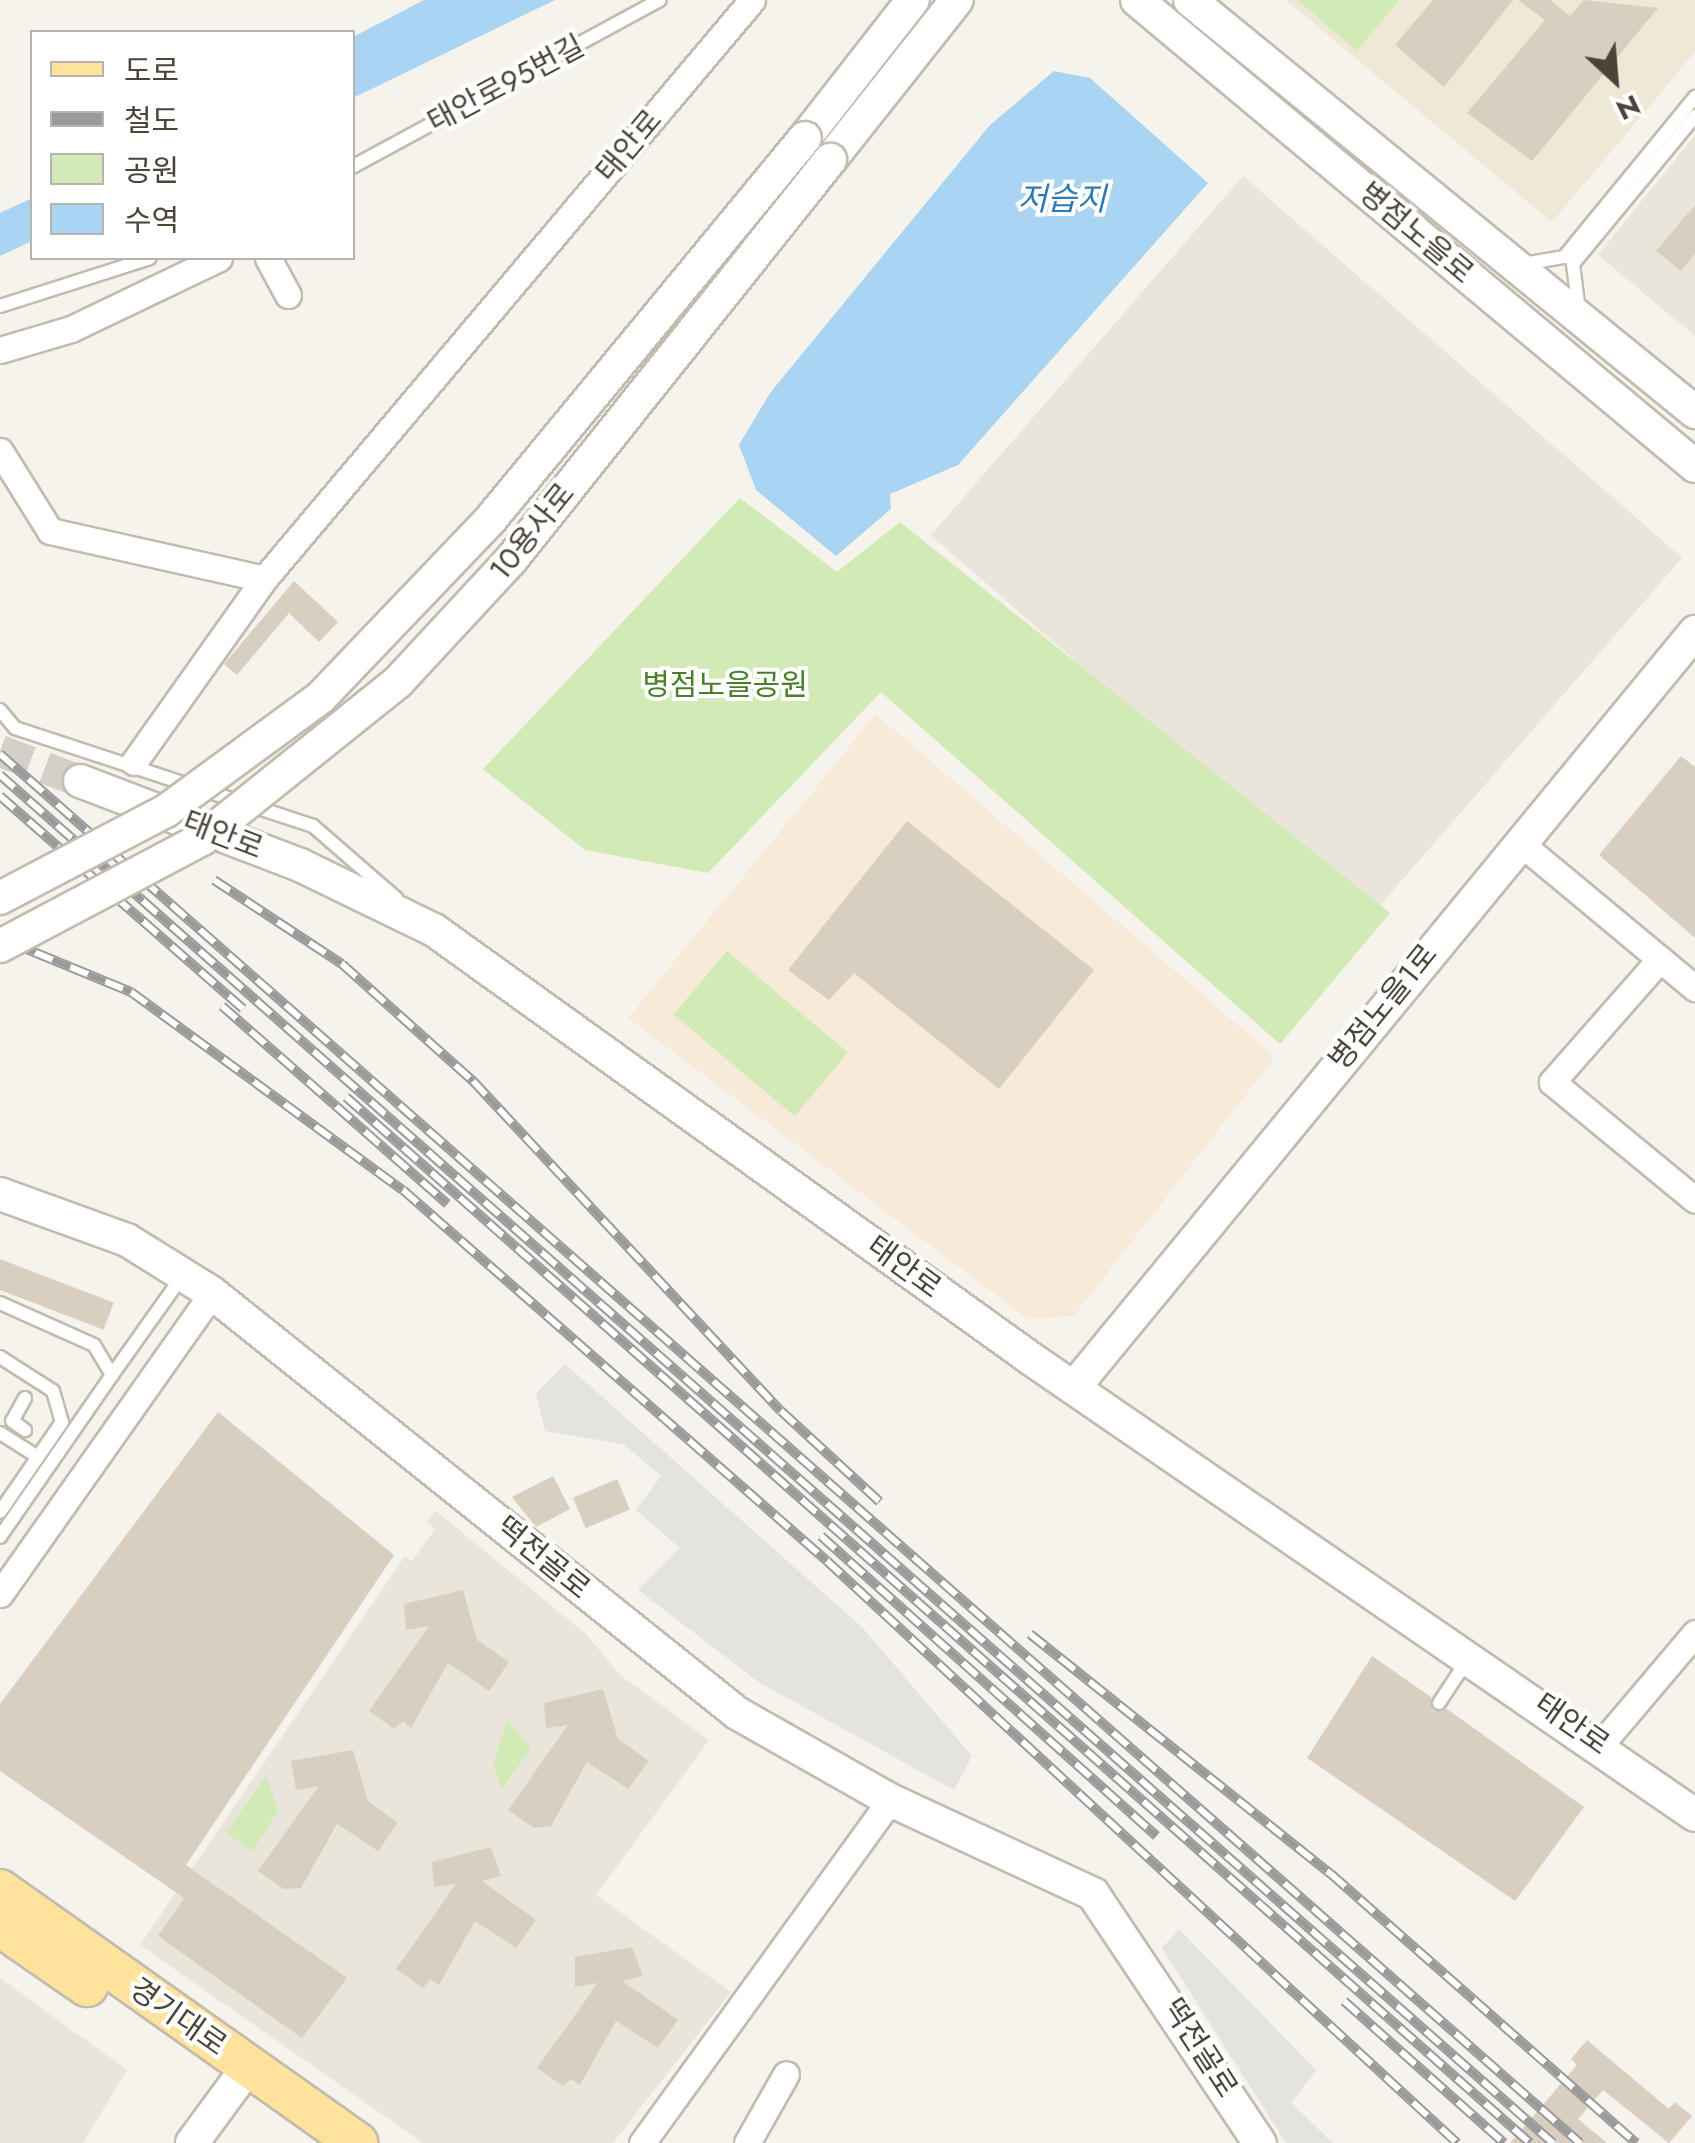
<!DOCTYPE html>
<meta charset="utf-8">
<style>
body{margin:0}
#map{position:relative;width:1695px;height:2143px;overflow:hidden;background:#f6f3ec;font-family:Jost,"Noto Sans KR",sans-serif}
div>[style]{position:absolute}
.residential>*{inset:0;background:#eae5da;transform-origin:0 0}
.commercial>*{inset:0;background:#f7ead8}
.education>*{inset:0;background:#efe8d6}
.green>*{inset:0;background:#d2eab5;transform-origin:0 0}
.parking>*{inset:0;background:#e5e3e0}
.water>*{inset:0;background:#a9d4f2}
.building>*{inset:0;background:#d8cfc1;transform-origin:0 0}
.tertiary-tunnel>*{height:32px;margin-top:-16px;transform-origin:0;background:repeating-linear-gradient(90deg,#d4d0c8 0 32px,transparent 0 48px)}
.roads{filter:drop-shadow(2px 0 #c2bbae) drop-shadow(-2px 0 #c2bbae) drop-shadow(0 2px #c2bbae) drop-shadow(0 -2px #c2bbae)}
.service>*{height:12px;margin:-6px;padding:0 6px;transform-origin:6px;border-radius:6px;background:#fff}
.minor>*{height:25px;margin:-12.5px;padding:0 12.5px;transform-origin:12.5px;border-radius:12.5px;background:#fff}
.tertiary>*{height:32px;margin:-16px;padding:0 16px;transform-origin:16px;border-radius:16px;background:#fff}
.primary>*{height:40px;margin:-20px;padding:0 20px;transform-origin:20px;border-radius:20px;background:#ffe39c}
.rail>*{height:10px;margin-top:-5px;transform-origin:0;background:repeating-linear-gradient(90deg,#fff 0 19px,#9a9a9a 0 38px);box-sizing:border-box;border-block:2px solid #9a9a9a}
.bridges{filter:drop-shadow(2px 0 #c2bbae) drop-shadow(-2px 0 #c2bbae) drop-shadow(0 2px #c2bbae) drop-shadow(0 -2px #c2bbae)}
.tertiary-bridge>*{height:32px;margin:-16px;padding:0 16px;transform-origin:16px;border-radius:16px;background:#fff}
span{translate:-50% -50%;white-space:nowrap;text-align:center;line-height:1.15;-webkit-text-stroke:8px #fff;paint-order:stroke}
.street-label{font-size:30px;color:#4b4439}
.park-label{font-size:30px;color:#4a7f2a}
.water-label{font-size:32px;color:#2e7ab2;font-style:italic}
.legend{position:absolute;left:30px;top:30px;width:325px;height:230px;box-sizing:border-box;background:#fff;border:2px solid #b7b4b0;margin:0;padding:12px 18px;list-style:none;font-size:30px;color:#4b4439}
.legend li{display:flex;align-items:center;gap:20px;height:50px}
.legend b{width:50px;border:2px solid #b7b4b0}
.north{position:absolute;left:1565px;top:30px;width:100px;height:100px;-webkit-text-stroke:8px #fff;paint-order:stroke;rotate:154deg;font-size:28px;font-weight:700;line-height:40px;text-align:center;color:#4b4439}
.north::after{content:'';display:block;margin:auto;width:35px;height:45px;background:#4b4439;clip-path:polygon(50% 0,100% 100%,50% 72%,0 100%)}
</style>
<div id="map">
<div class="residential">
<div style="clip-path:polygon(1695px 135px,1695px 336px,1598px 255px)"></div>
<div style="left:1243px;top:176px;width:582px;height:476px;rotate:41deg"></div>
<div style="clip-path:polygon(435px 1510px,587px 1635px,620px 1675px,709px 1740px,596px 1895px,731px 1992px,613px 2143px,423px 2143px,140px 1945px,405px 1556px,412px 1561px,435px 1529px,427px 1522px)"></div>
<div style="clip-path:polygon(0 1978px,127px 2070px,83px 2143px,0 2143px)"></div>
</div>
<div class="commercial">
<div style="clip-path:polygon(876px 714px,1275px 1057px,1074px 1316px,1028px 1319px,628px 1018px)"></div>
</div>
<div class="education">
<div style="clip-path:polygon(1286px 0,1695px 0,1695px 52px,1552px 222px)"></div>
</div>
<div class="green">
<div style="clip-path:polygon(1297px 0,1399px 0,1357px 51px)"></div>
<div style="clip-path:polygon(740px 498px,837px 572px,900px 522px,1390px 913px,1280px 1044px,881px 692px,708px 873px,585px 850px,483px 769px)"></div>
<div style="left:727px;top:951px;width:158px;height:83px;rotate:40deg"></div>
<div style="clip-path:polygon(507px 1720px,531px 1748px,502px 1789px,493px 1765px)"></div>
<div style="clip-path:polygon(266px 1776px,278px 1811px,252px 1851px,226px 1833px)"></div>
</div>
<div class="parking">
<div style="clip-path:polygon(565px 1364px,862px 1627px,972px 1756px,954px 1790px,760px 1683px,638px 1590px,680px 1548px,636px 1510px,661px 1476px,623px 1444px,545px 1431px,536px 1393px)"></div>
<div style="clip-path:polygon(1179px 1929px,1316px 2070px,1291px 2103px,1333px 2143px,1286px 2143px,1162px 1948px)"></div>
</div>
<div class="water">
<div style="clip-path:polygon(424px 0,555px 0,353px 98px,353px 37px)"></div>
<div style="clip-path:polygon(1054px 71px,1090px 78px,1208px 183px,958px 465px,890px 494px,891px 509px,836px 556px,756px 490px,739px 445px,770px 393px,990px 125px)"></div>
<div style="clip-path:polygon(32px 198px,32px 241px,0 256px,0 213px)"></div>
</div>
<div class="building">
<div style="clip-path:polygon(1433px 0,1513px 0,1444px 87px,1395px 45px)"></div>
<div style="clip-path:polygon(1518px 0,1550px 0,1570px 16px,1584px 0,1658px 8px,1532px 161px,1467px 113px,1545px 20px)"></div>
<div style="clip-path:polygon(1695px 205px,1695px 254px,1681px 271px,1656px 251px)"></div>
<div style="clip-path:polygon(294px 581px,338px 622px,319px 642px,289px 613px,237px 675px,224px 664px)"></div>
<div style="clip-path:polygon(1681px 756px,1695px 767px,1695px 938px,1599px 855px)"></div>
<div style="clip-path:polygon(907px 821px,1094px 970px,999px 1089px,854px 973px,829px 1000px,788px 970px)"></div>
<div style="left:0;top:1259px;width:122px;height:29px;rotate:21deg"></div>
<div style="clip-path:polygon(218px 1412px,394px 1555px,186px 1865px,347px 1978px,302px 2038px,158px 1936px,184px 1898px,0 1771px,0 1704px)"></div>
<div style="clip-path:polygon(553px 1476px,570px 1509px,536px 1527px,512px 1497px)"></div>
<div style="left:617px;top:1479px;width:33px;height:48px;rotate:67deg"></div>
<div style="clip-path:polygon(463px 1590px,477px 1640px,509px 1662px,489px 1691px,448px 1663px,411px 1728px,403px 1721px,394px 1729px,369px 1711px,429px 1626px,406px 1630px,404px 1604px)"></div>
<div style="clip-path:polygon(1372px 1656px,1431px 1697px,1433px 1711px,1447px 1709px,1584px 1807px,1515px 1901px,1307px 1758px)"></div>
<div style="clip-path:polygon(603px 1689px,618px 1739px,649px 1761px,628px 1789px,587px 1762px,551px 1826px,534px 1828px,508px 1810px,568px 1725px,546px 1728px,544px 1703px)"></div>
<div style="clip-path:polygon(353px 1750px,368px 1801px,398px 1823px,378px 1851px,337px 1824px,301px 1888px,284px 1889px,258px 1871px,319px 1786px,296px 1790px,291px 1761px)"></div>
<div style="clip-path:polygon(491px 1847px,501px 1876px,482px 1881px,536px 1920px,516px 1948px,475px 1921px,439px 1985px,430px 1979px,423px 1988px,396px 1969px,456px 1884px,434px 1887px,432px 1862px)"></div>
<div style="clip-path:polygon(632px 1947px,643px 1976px,622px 1981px,678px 2020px,658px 2048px,616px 2021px,580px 2085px,571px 2079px,563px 2086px,537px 2068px,598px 1983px,575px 1987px,575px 1957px)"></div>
<div style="clip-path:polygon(1587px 2040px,1669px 2109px,1675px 2102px,1692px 2116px,1669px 2143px,1603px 2090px,1578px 2119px,1607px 2143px,1510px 2143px,1577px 2065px,1571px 2059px)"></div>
</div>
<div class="tertiary-tunnel">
<div style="left:0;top:751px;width:85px;rotate:20.6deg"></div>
</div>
<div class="roads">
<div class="service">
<div style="left:352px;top:167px;width:350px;rotate:-28.5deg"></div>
<div style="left:1523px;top:264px;width:42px;rotate:-9.7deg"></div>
<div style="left:1564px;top:257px;width:207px;rotate:-50.7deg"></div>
<div style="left:0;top:306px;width:157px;rotate:-17.7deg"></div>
<div style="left:1579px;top:311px;width:47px;rotate:-97.3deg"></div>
<div style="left:1573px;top:264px;width:192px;rotate:-50.5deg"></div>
<div style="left:0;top:710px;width:23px;rotate:50deg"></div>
<div style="left:15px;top:728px;width:314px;rotate:18.2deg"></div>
<div style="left:313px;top:826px;width:110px;rotate:40.9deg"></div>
<div style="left:0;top:1303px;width:103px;rotate:24.1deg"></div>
<div style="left:94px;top:1345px;width:35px;rotate:59deg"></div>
<div style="left:112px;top:1375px;width:197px;rotate:124.7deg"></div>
<div style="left:0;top:1357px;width:63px;rotate:32.7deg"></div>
<div style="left:53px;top:1391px;width:32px;rotate:74deg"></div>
<div style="left:62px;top:1422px;width:109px;rotate:124.6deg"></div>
<div style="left:112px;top:1375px;width:123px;rotate:-54.6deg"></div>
<div style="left:25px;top:1398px;width:26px;rotate:119deg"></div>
<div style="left:12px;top:1421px;width:16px;rotate:35deg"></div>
<div style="left:0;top:1433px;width:45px;rotate:32.3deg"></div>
<div style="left:1439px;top:1703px;width:53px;rotate:-56.6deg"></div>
</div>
<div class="minor">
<div style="left:268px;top:258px;width:42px;rotate:61.6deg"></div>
<div style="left:0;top:350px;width:74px;rotate:-16.5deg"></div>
<div style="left:71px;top:329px;width:164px;rotate:-25.6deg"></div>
<div style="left:0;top:451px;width:94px;rotate:58deg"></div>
<div style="left:50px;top:531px;width:219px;rotate:12.6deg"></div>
<div style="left:134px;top:762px;width:224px;rotate:-54.6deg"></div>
<div style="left:264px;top:579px;width:757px;rotate:-49.87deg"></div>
<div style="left:1519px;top:842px;width:229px;rotate:39.7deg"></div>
<div style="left:1660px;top:959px;width:164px;rotate:131.3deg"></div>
<div style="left:1552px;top:1082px;width:185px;rotate:39.5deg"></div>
<div style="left:0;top:1594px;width:368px;rotate:-54.8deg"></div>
<div style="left:1602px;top:1743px;width:144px;rotate:-49.8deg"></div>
<div style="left:642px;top:2143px;width:423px;rotate:-54.1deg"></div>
<div style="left:747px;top:2143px;width:79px;rotate:-60.5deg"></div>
</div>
<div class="tertiary">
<div style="left:1137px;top:0;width:727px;rotate:39.87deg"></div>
<div style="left:1190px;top:0;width:652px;rotate:39.21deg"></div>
<div style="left:805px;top:138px;width:175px;rotate:-52deg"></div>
<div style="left:830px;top:160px;width:204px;rotate:-51.6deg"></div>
<div style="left:80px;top:781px;width:235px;rotate:20.9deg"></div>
<div style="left:300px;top:865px;width:149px;rotate:25.9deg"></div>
<div style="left:434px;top:930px;width:734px;rotate:35.68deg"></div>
<div style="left:1030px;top:1358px;width:807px;rotate:34.5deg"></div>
<div style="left:0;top:1194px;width:135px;rotate:19.9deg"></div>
<div style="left:127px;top:1240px;width:100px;rotate:31.9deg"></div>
<div style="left:212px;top:1293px;width:672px;rotate:38.66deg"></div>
<div style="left:737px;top:1713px;width:176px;rotate:29.6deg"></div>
<div style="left:890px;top:1800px;width:224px;rotate:24.8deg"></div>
<div style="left:1093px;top:1894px;width:300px;rotate:56.2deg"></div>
<div style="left:1076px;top:1385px;width:975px;rotate:-50.58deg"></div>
<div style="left:192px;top:2143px;width:94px;rotate:-53.6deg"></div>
</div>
<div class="primary">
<div style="left:0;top:1890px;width:438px;rotate:35.3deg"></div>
<div style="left:0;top:1926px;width:106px;rotate:34.6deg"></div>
</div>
</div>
<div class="rail">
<div style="left:0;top:754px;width:2104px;rotate:41.32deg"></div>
<div style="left:0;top:775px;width:2070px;rotate:41.38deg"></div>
<div style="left:0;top:796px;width:323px;rotate:41.2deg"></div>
<div style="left:214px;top:880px;width:153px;rotate:33.3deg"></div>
<div style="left:342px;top:964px;width:176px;rotate:41.8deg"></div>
<div style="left:473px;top:1081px;width:451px;rotate:47deg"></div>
<div style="left:781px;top:1411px;width:134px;rotate:42.6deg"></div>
<div style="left:0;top:938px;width:142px;rotate:22.4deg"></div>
<div style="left:131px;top:992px;width:336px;rotate:36.1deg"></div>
<div style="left:403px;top:1190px;width:563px;rotate:41.19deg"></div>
<div style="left:827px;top:1561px;width:858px;rotate:42.73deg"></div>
<div style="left:222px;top:1006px;width:300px;rotate:41.3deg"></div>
<div style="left:346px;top:1097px;width:1580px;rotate:41.46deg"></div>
<div style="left:821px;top:1536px;width:450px;rotate:41.8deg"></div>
<div style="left:1030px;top:1634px;width:385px;rotate:38.6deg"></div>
<div style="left:1331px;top:1874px;width:407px;rotate:41.4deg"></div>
<div style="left:1344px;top:2001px;width:214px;rotate:41.6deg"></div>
</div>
<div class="bridges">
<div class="tertiary-bridge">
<div style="left:0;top:898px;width:187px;rotate:-27.7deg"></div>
<div style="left:166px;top:811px;width:192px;rotate:-36.3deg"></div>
<div style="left:321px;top:697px;width:245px;rotate:-46.3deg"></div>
<div style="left:490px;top:520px;width:495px;rotate:-50.5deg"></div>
<div style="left:0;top:946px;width:229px;rotate:-27.9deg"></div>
<div style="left:202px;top:839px;width:251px;rotate:-38.7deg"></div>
<div style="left:398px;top:682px;width:166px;rotate:-47.2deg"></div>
<div style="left:511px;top:560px;width:512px;rotate:-51.43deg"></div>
</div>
</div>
<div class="street-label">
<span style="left:506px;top:84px;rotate:-28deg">태안로95번길</span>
<span style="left:629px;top:146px;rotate:-50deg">태안로</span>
<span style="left:1416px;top:233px;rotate:40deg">병점노을로</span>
<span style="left:532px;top:532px;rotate:-51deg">10용사로</span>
<span style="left:223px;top:835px;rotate:21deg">태안로</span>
<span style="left:1383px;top:1007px;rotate:-51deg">병점노을1로</span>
<span style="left:904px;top:1267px;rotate:36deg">태안로</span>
<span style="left:543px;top:1558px;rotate:39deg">떡전골로</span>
<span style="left:1572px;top:1724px;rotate:35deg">태안로</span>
<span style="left:178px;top:2017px;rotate:35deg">경기대로</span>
<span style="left:1200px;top:2048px;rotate:57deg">떡전골로</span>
</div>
<div class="park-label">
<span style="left:725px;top:685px">병점노을공원</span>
</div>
<div class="water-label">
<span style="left:1062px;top:199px">저습지</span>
</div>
<ul class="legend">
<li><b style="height:12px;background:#ffe39c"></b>도로</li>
<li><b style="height:12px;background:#9a9a9a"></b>철도</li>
<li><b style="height:28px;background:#d2eab5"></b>공원</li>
<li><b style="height:28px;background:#a9d4f2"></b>수역</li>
</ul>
<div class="north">N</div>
</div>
